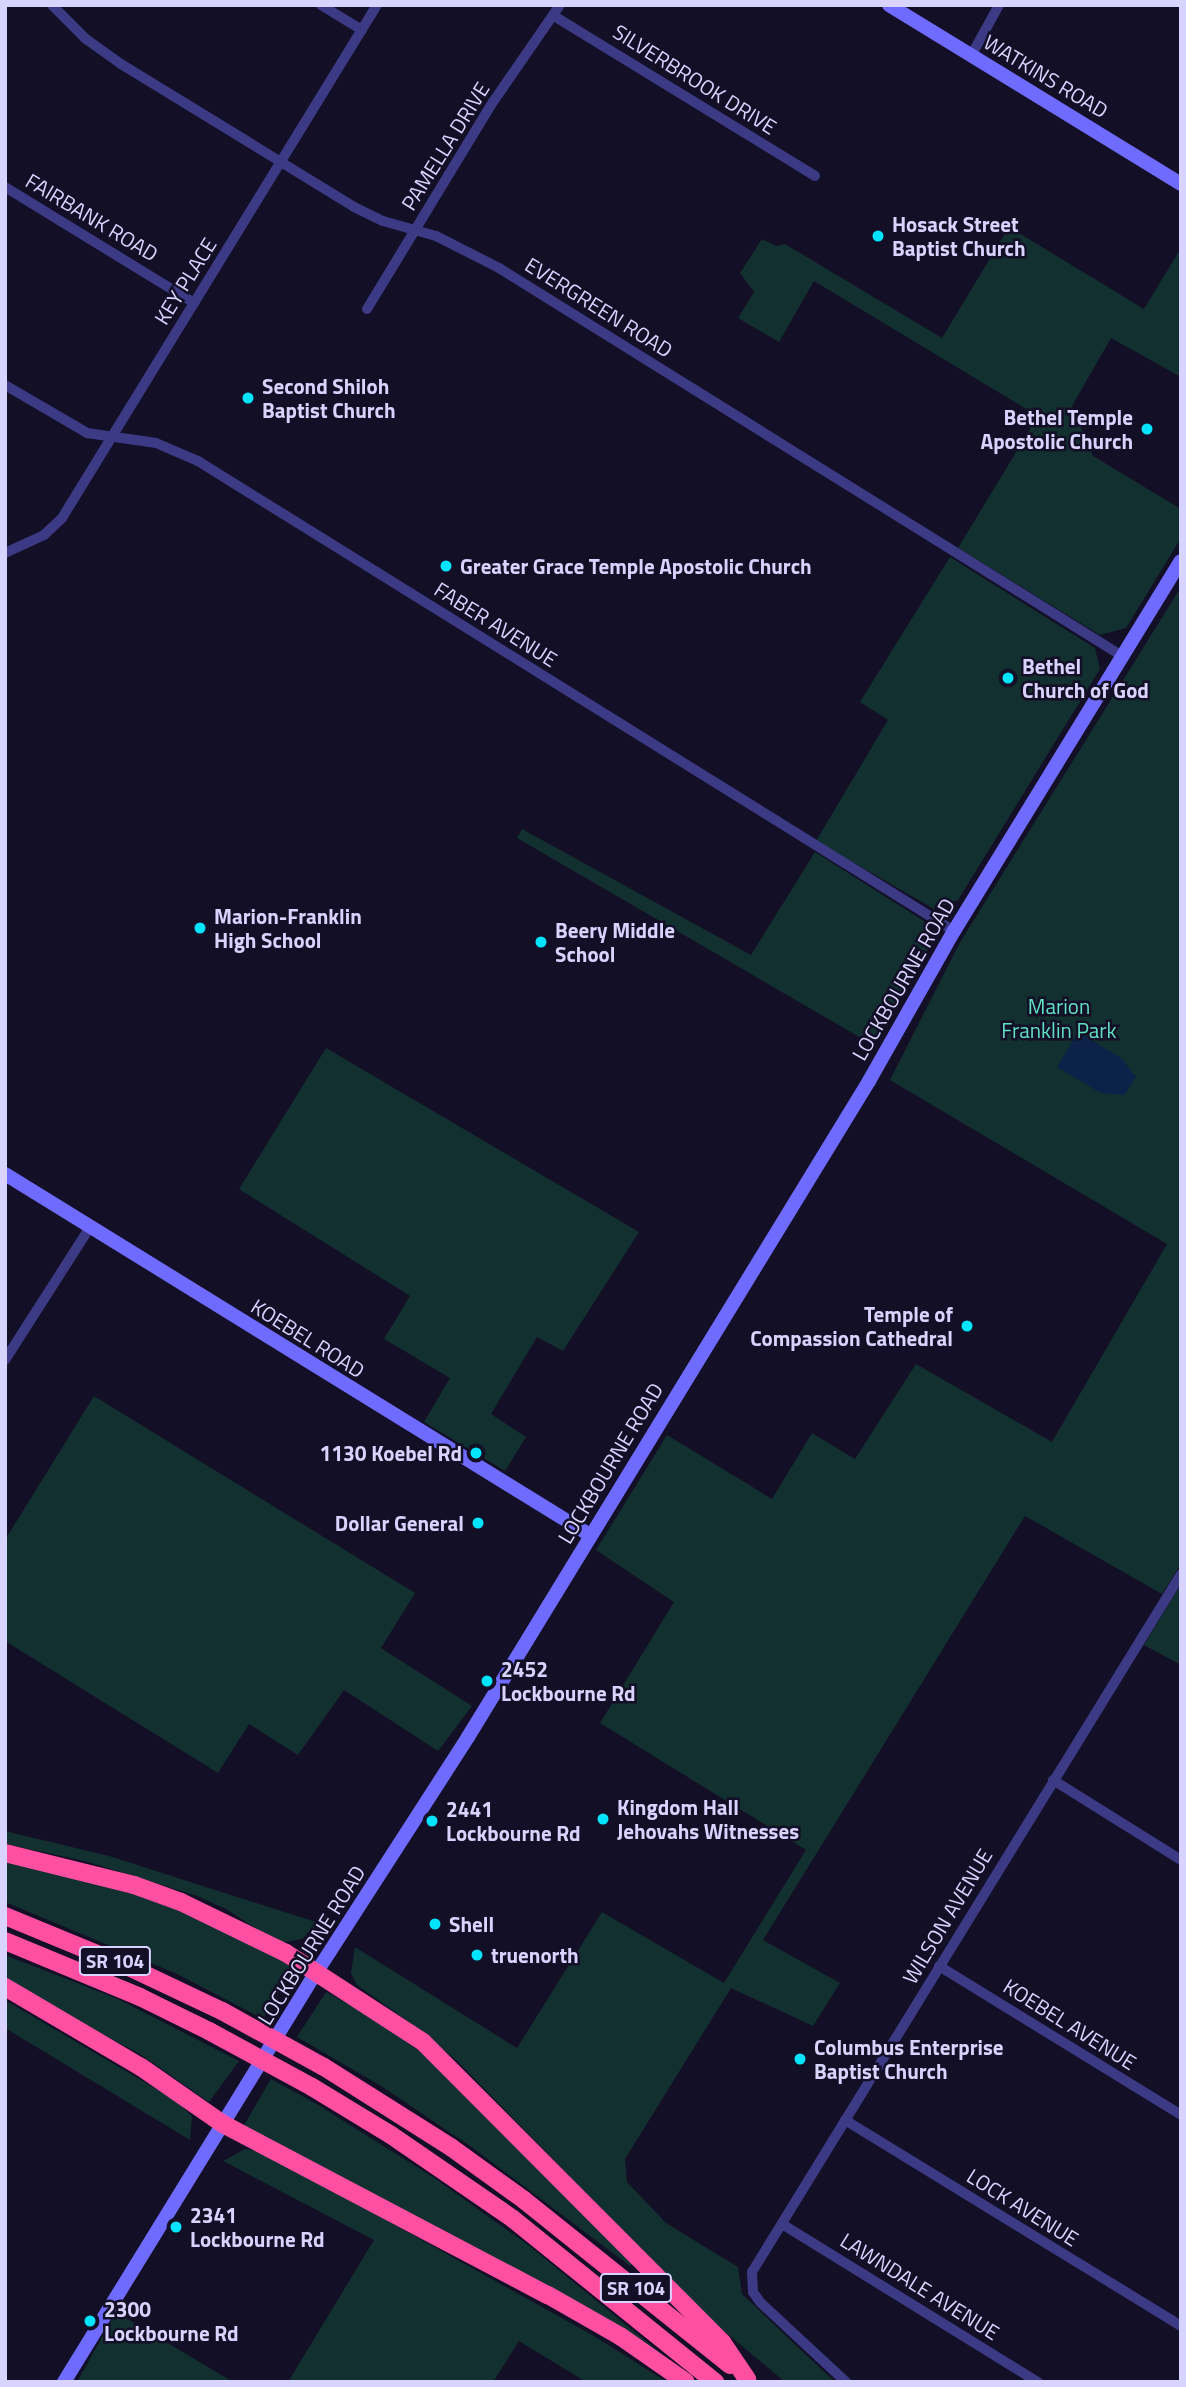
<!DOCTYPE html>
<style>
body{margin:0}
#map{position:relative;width:1186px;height:2387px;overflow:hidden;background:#130f26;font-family:"Titillium Web",sans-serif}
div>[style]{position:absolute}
.green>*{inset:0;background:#12302f}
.water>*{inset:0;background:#0c2248}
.street>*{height:10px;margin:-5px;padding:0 5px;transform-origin:5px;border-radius:5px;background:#3d3a85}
.secondary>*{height:14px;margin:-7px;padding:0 7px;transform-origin:7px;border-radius:7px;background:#6f6bff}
.highway>*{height:18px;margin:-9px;padding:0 9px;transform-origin:9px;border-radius:9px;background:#ff4fa3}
.highway-bridge>*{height:18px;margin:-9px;padding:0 9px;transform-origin:9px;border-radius:9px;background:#ff4fa3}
.dots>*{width:19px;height:19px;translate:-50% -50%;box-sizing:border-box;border:4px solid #130f26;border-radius:50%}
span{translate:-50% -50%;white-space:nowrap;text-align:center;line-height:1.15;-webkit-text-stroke:5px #130f26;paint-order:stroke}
.shield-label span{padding:2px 5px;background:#130f26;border:2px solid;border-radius:5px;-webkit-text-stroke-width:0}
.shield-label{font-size:19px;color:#d9d4ff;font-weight:700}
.street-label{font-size:21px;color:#d9d4ff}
.poi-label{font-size:21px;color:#d9d4ff;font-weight:700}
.left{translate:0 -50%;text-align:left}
.right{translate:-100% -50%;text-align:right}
.park-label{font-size:21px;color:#5fe0c0}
.frame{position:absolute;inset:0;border:7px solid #d9d4ff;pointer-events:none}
</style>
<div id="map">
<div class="green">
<div style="clip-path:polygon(1009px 227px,1144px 309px,1181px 248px,1181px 377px,1111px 338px,1072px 406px,1093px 456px,1181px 509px,1181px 538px,1126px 628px,1100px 635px,958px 548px,1038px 416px,814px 281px,779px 342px,738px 318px,754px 292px,740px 273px,762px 239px,776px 246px,785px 244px,942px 338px)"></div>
<div style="clip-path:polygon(950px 557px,1095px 648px,1100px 669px,958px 900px,934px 909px,816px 841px,888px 720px,860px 702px)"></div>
<div style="clip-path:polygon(1181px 587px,1181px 1564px,1162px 1594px,1025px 1516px,763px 1940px,840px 1983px,813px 2026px,731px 1988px,625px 2159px,627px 2182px,666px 2223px,738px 2267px,742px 2294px,835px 2382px,785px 2382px,712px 2321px,457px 2061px,423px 2032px,357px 1985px,351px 1973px,355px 1947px,517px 2048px,602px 1912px,724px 1983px,806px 1850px,600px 1723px,674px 1602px,596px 1550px,667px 1435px,772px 1499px,812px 1433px,855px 1459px,916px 1364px,1052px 1442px,1167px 1244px,890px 1080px,959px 944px)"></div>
<div style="clip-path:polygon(522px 829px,751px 955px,815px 852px,924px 921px,931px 944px,873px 1045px,517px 838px)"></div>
<div style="clip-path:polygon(326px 1048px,639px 1232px,563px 1351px,537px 1337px,491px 1414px,526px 1437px,505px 1471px,424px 1422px,450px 1378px,384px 1339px,410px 1296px,239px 1189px)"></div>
<div style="clip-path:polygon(94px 1396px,415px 1593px,381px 1648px,472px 1706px,438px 1751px,344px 1690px,298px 1755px,249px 1724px,218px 1773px,5px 1641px,5px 1540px)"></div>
<div style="clip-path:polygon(1181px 1584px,1181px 1665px,1144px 1645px)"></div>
<div style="clip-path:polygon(5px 1831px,109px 1856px,319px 1923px,302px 1939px,286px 1942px,274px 1940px,226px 1909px,197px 1896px,85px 1861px,5px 1844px)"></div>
<div style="clip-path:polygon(5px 1861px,87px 1879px,155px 1901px,203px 1920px,283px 1959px,292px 1970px,263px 2019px,177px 1974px,5px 1902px)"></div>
<div style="clip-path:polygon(5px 1955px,118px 1999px,239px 2061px,209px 2102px,140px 2054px,5px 1983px)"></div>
<div style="clip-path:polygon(326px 1992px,377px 2020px,430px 2059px,633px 2263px,630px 2266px,473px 2148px,381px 2086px,297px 2037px)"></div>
<div style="clip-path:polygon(5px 2000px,175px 2100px,192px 2116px,190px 2140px,5px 2028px)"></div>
<div style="clip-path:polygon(271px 2079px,315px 2103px,433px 2177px,527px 2244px,663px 2355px,663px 2359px,249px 2133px,244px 2125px)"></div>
<div style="clip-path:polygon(245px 2149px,262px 2151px,594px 2336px,667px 2382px,586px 2382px,519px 2341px,493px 2382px,288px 2382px,374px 2240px,223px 2161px)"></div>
<div style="clip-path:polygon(116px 2312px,233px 2382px,77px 2382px)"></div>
</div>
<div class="water">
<div style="clip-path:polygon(1078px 1032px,1121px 1058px,1136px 1077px,1124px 1095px,1101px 1093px,1057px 1067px)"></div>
</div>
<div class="street">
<div style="left:52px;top:5px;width:48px;rotate:45deg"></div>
<div style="left:86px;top:39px;width:43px;rotate:35.5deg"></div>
<div style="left:121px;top:64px;width:273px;rotate:31.5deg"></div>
<div style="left:354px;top:207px;width:32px;rotate:26deg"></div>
<div style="left:383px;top:221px;width:55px;rotate:15.8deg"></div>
<div style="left:436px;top:236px;width:71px;rotate:26.9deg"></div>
<div style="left:499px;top:268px;width:734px;rotate:31.91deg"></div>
<div style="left:321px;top:5px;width:48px;rotate:31.4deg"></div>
<div style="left:554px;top:16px;width:306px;rotate:31.5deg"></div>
<div style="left:971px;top:56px;width:58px;rotate:-61.2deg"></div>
<div style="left:5px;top:187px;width:222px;rotate:31.5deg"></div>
<div style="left:367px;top:309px;width:242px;rotate:-58.7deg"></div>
<div style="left:493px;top:102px;width:118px;rotate:-55.4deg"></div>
<div style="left:5px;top:385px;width:95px;rotate:30.3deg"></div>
<div style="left:87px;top:433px;width:70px;rotate:8.2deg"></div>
<div style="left:156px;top:443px;width:46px;rotate:23.2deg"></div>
<div style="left:198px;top:461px;width:890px;rotate:31.87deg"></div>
<div style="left:5px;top:553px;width:43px;rotate:-24.8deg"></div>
<div style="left:44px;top:535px;width:25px;rotate:-43deg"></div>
<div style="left:62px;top:518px;width:602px;rotate:-58.45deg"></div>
<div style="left:5px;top:1360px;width:158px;rotate:-57.4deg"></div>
<div style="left:1053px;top:1780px;width:151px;rotate:32deg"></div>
<div style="left:939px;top:1966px;width:284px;rotate:31.6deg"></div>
<div style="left:845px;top:2120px;width:394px;rotate:31.5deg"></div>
<div style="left:782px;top:2224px;width:301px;rotate:31.7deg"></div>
<div style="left:846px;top:2382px;width:117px;rotate:-137.1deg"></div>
<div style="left:760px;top:2302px;width:12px;rotate:-125deg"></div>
<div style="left:753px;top:2292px;width:20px;rotate:-93deg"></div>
<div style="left:752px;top:2272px;width:819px;rotate:-58.42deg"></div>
</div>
<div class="secondary">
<div style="left:889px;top:5px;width:342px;rotate:31.5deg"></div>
<div style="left:5px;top:1174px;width:687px;rotate:31.68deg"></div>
<div style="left:64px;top:2382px;width:480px;rotate:-58.4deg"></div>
<div style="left:316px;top:1973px;width:281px;rotate:-57.2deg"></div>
<div style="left:468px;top:1737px;width:769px;rotate:-58.56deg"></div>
<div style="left:869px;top:1081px;width:172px;rotate:-60.5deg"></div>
<div style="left:954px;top:931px;width:434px;rotate:-58.5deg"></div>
</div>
<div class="highway">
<div style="left:5px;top:1853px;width:133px;rotate:13.9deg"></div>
<div style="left:134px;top:1885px;width:50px;rotate:19.9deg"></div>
<div style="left:181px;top:1902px;width:117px;rotate:25.9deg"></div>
<div style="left:286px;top:1953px;width:163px;rotate:33deg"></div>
<div style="left:423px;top:2042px;width:424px;rotate:45.1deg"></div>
<div style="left:722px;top:2342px;width:45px;rotate:56deg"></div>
<div style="left:5px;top:1916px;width:134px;rotate:22.4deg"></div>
<div style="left:129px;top:1967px;width:103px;rotate:25.3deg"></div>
<div style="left:5px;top:1941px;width:146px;rotate:22.5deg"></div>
<div style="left:140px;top:1997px;width:77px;rotate:26.2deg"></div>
<div style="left:5px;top:1987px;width:158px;rotate:30.5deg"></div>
<div style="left:141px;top:2067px;width:100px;rotate:34.8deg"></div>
<div style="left:223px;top:2124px;width:367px;rotate:27.8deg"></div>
<div style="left:548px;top:2295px;width:83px;rotate:29.7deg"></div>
<div style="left:620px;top:2336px;width:80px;rotate:34.9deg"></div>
<div style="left:324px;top:2067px;width:151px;rotate:32.3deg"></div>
<div style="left:452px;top:2148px;width:89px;rotate:35.8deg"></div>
<div style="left:524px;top:2200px;width:264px;rotate:38.7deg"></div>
<div style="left:312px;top:2087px;width:92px;rotate:31.3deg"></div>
<div style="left:391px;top:2135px;width:148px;rotate:34.5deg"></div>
<div style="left:513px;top:2219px;width:260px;rotate:38.9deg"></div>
</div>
<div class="highway-bridge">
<div style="left:222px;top:2011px;width:116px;rotate:28.8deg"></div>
<div style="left:209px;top:2031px;width:117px;rotate:28.5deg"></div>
</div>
<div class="dots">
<div style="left:878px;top:236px;background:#00e5ff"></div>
<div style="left:248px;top:398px;background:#00e5ff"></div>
<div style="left:1147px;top:429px;background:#00e5ff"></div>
<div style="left:446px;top:566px;background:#00e5ff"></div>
<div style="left:1008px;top:678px;background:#00e5ff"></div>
<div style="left:200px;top:928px;background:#00e5ff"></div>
<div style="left:541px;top:942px;background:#00e5ff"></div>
<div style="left:967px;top:1326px;background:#00e5ff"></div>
<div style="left:476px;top:1453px;background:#00e5ff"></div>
<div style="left:478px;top:1523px;background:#00e5ff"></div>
<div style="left:487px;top:1681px;background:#00e5ff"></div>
<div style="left:603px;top:1819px;background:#00e5ff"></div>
<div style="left:432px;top:1821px;background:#00e5ff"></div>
<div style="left:435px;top:1924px;background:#00e5ff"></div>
<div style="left:477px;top:1955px;background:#00e5ff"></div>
<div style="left:800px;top:2059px;background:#00e5ff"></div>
<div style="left:176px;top:2227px;background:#00e5ff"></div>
<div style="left:90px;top:2321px;background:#00e5ff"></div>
</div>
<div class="shield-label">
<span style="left:115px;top:1961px">SR 104</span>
<span style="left:636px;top:2288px">SR 104</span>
</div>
<div class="street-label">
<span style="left:1046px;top:76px;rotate:31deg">WATKINS ROAD</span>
<span style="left:695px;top:79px;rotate:32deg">SILVERBROOK DRIVE</span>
<span style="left:445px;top:146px;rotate:-58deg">PAMELLA DRIVE</span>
<span style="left:92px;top:217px;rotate:31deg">FAIRBANK ROAD</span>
<span style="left:185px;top:281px;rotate:-58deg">KEY PLACE</span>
<span style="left:599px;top:307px;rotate:32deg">EVERGREEN ROAD</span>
<span style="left:496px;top:624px;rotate:32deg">FABER AVENUE</span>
<span style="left:903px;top:979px;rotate:-60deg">LOCKBOURNE ROAD</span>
<span style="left:308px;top:1338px;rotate:32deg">KOEBEL ROAD</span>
<span style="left:610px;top:1463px;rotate:-59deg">LOCKBOURNE ROAD</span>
<span style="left:947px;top:1916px;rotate:-59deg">WILSON AVENUE</span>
<span style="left:311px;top:1945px;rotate:-58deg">LOCKBOURNE ROAD</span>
<span style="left:1070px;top:2024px;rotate:32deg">KOEBEL AVENUE</span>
<span style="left:1023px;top:2207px;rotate:32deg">LOCK AVENUE</span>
<span style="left:920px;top:2286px;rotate:32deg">LAWNDALE AVENUE</span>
</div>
<div class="poi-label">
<span class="left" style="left:892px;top:236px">Hosack Street<br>Baptist Church</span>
<span class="left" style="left:262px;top:398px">Second Shiloh<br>Baptist Church</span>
<span class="right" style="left:1133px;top:429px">Bethel Temple<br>Apostolic Church</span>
<span class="left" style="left:460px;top:566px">Greater Grace Temple Apostolic Church</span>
<span class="left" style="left:1022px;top:678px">Bethel<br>Church of God</span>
<span class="left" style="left:214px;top:928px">Marion-Franklin<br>High School</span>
<span class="left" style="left:555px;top:942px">Beery Middle<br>School</span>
<span class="right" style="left:953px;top:1326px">Temple of<br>Compassion Cathedral</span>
<span class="right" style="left:462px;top:1453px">1130 Koebel Rd</span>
<span class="right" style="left:464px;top:1523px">Dollar General</span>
<span class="left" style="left:501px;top:1681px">2452<br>Lockbourne Rd</span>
<span class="left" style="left:617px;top:1819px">Kingdom Hall<br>Jehovahs Witnesses</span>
<span class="left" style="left:446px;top:1821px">2441<br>Lockbourne Rd</span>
<span class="left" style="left:449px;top:1924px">Shell</span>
<span class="left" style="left:491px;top:1955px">truenorth</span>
<span class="left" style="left:814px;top:2059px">Columbus Enterprise<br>Baptist Church</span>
<span class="left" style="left:190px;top:2227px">2341<br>Lockbourne Rd</span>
<span class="left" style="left:104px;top:2321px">2300<br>Lockbourne Rd</span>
</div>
<div class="park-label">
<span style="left:1059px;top:1018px">Marion<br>Franklin Park</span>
</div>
<div class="frame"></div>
</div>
